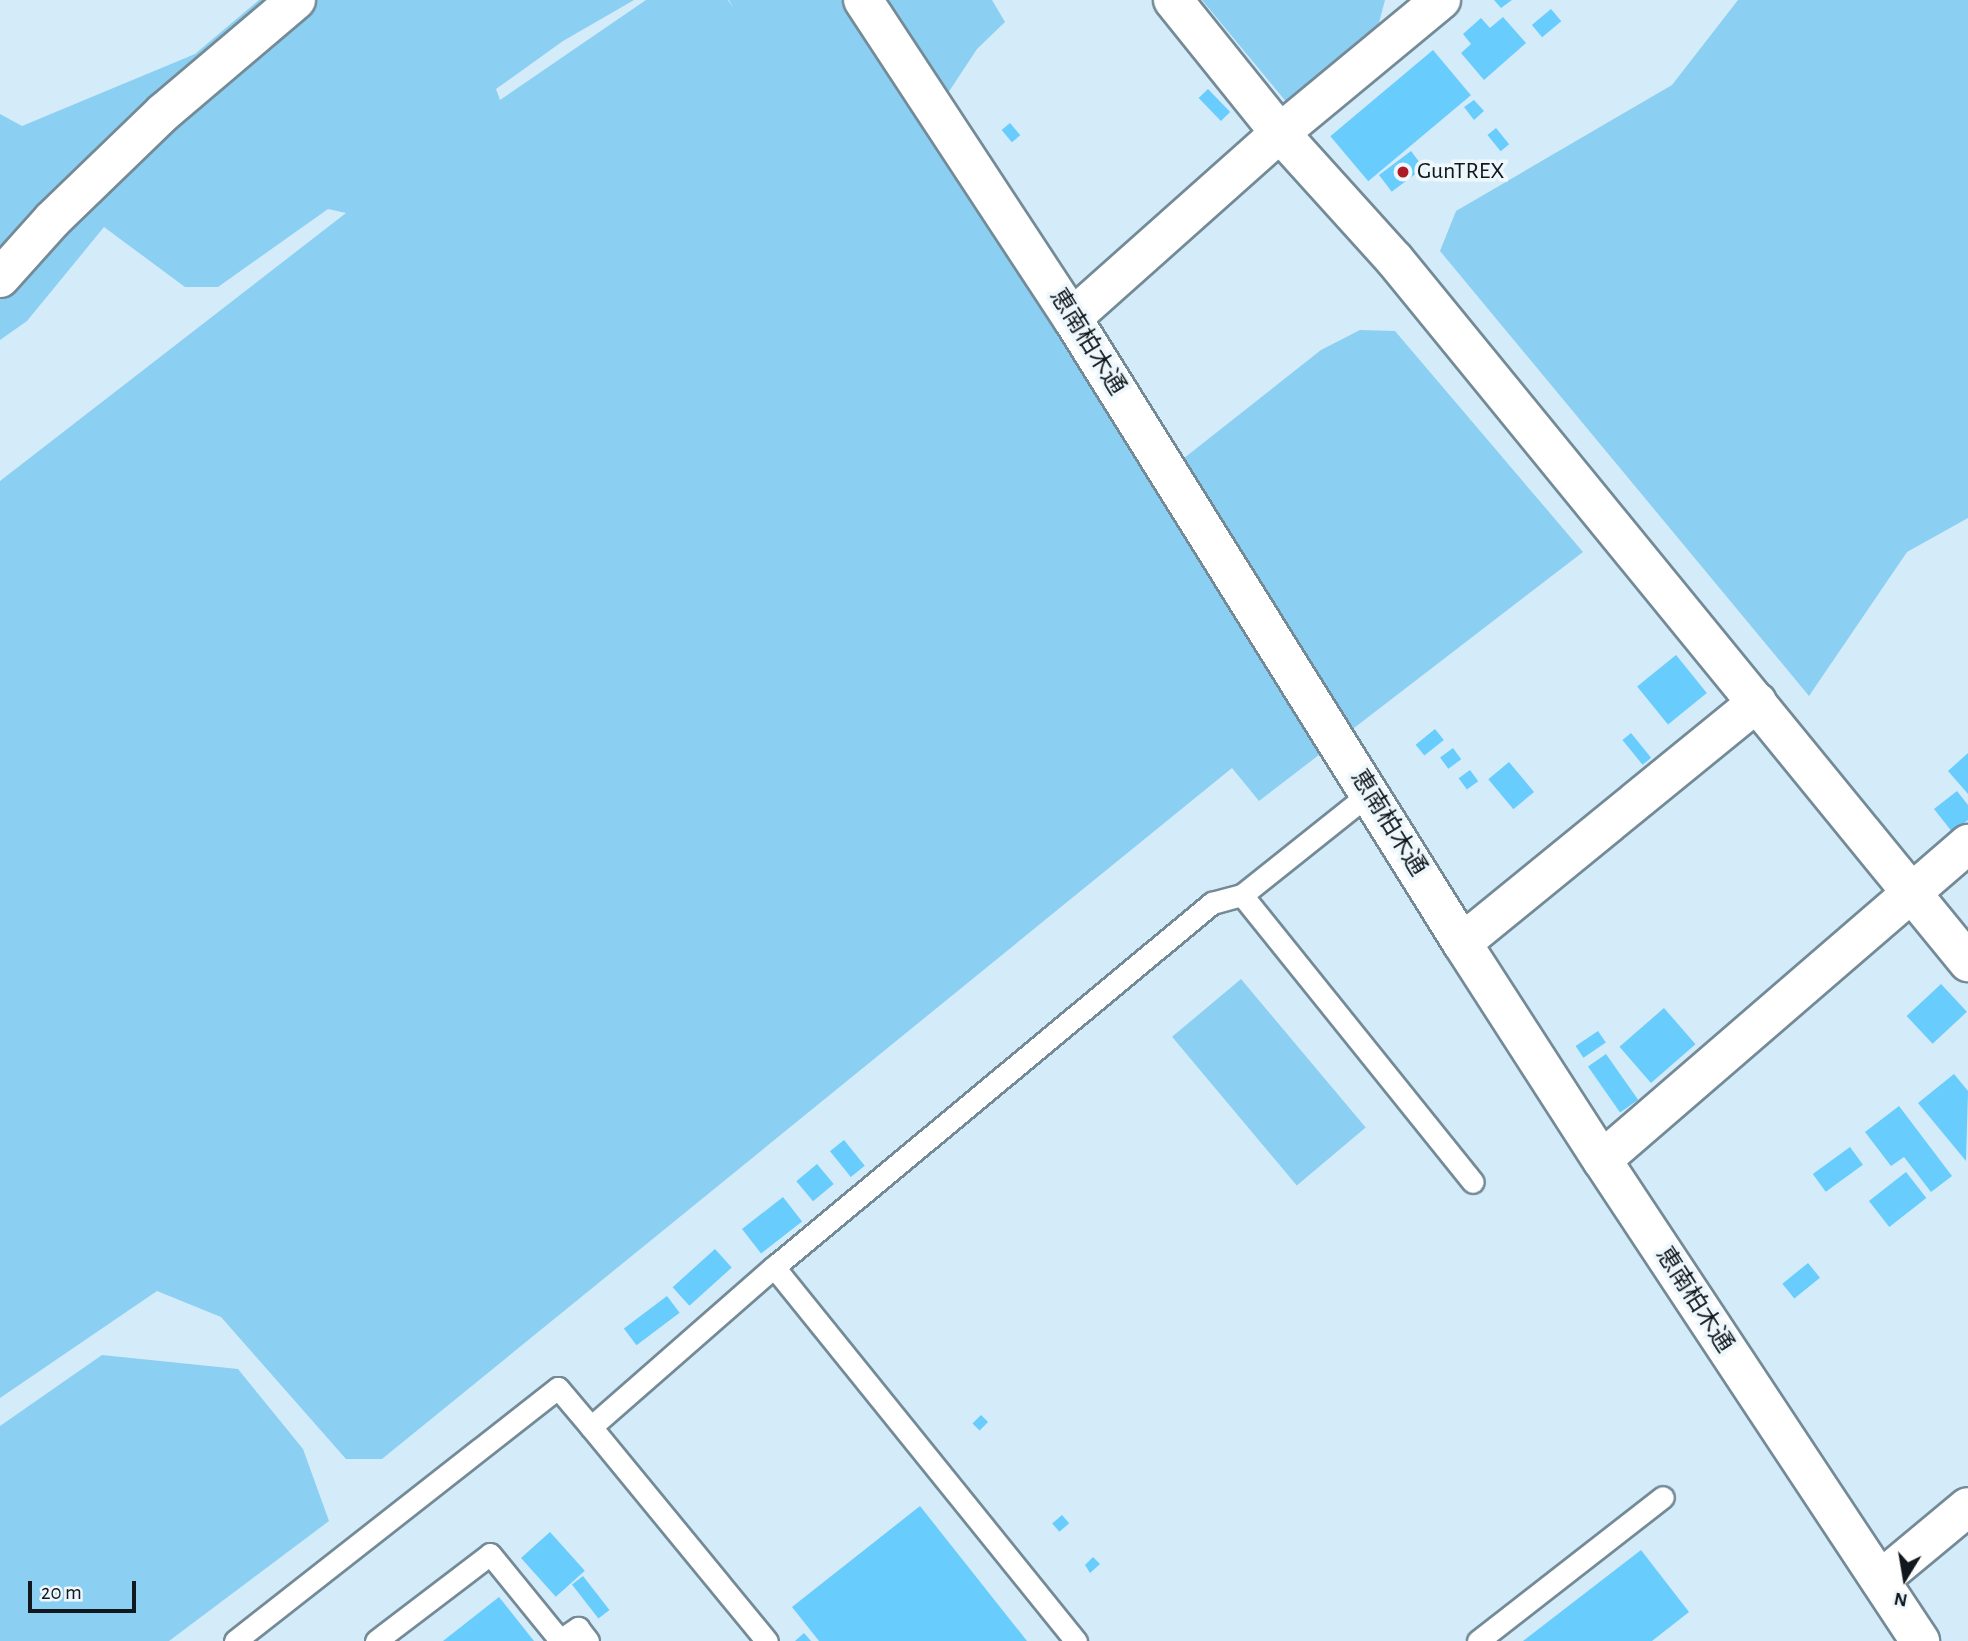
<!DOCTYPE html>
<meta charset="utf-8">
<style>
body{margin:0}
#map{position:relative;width:1968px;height:1641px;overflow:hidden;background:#d4ecfa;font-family:"Alegreya Sans","Noto Sans JP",sans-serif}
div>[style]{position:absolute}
.green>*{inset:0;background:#8bcff2;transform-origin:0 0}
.building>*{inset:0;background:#68ccfd;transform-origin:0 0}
.roads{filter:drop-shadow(2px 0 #748b97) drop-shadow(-2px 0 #748b97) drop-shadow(0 2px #748b97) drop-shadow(0 -2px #748b97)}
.lane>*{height:21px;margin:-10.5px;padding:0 10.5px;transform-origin:10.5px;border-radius:10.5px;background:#fff}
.street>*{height:38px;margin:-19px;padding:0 19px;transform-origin:19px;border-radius:19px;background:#fff}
.dots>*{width:19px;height:19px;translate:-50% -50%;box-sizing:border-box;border:4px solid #edf7fc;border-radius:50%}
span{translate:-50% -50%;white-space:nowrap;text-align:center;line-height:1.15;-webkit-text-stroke:7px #edf7fc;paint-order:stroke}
.poi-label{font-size:24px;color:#11191e}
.left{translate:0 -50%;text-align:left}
.street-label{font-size:24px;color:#11191e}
.north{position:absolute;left:1870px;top:1543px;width:70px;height:70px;-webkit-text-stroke:5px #edf7fc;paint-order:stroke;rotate:191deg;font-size:19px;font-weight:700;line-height:28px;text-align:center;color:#11191e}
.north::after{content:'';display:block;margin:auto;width:24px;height:32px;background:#11191e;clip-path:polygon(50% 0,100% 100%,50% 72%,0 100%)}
.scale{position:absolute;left:28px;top:1581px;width:108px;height:32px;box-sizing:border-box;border:4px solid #11191e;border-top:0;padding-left:9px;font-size:21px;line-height:24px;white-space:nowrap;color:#11191e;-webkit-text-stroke:5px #edf7fc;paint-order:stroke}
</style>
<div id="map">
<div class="green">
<div style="clip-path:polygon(259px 0,634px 0,563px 41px,496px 89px,500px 100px,646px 0,728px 0,733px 8px,729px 0,992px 0,1005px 22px,977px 49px,925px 128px,1155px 481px,1321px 350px,1360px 330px,1395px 331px,1583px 552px,1259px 801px,1232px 768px,382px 1459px,346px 1459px,221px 1317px,157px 1291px,0 1398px,0 481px,346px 213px,328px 209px,218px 287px,185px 287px,104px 227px,27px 321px,0 340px,0 114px,22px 126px,195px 54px)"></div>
<div style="clip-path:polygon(1202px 0,1385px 0,1375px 38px,1288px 104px)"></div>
<div style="clip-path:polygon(1738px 0,1968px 0,1968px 518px,1907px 552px,1809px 696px,1440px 251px,1456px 211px,1672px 85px)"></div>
<div style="left:1241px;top:979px;width:194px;height:90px;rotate:50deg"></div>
<div style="clip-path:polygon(102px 1355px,238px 1369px,303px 1449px,329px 1521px,169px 1641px,0 1641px,0 1426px)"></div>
</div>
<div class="building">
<div style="clip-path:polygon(1494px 0,1512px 0,1501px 8px)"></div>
<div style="left:1551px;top:9px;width:16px;height:25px;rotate:50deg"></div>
<div style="clip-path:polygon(1503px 17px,1526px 43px,1484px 80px,1461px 53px,1471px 44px,1463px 34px,1481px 18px,1490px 28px)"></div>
<div style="left:1433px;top:50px;width:59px;height:134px;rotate:50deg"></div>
<div style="left:1208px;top:89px;width:32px;height:13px;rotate:46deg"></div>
<div style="clip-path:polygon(1474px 100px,1484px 111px,1474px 120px,1464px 107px)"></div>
<div style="left:1010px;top:123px;width:16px;height:11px;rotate:50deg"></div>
<div style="left:1496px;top:128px;width:21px;height:11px;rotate:51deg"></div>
<div style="left:1411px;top:151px;width:21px;height:40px;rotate:53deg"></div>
<div style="left:1676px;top:655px;width:49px;height:50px;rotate:51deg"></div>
<div style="left:1435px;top:729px;width:14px;height:25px;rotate:51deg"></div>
<div style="left:1631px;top:733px;width:32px;height:11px;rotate:51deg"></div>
<div style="left:1453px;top:748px;width:14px;height:16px;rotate:54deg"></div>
<div style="clip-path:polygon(1968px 753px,1968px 794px,1948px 771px)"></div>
<div style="left:1509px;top:762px;width:39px;height:27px;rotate:50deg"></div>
<div style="left:1470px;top:770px;width:14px;height:14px;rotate:54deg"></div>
<div style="clip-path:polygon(1957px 791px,1968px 805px,1968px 820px,1953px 833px,1934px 809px)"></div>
<div style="left:1941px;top:984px;width:38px;height:47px;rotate:47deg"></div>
<div style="left:1664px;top:1008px;width:48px;height:59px;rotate:49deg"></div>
<div style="left:1598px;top:1031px;width:14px;height:27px;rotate:56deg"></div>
<div style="left:1606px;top:1054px;width:56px;height:22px;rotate:55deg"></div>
<div style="clip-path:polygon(1954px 1074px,1968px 1091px,1966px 1161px,1918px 1103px)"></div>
<div style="clip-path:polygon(1899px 1106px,1952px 1176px,1931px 1192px,1904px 1157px,1891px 1166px,1865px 1132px)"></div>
<div style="left:844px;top:1140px;width:33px;height:18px;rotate:51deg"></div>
<div style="left:1850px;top:1147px;width:22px;height:46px;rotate:54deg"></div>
<div style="left:817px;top:1164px;width:26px;height:27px;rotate:50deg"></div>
<div style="left:1906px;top:1172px;width:33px;height:47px;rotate:52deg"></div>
<div style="left:783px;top:1197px;width:31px;height:52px;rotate:52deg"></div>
<div style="left:715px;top:1249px;width:25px;height:57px;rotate:48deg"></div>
<div style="left:1808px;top:1263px;width:19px;height:33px;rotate:51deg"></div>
<div style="left:667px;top:1296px;width:21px;height:54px;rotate:53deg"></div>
<div style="left:981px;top:1415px;width:10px;height:12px;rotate:45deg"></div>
<div style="clip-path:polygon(920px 1506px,1027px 1641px,819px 1641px,792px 1607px)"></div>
<div style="left:1062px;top:1515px;width:11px;height:13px;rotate:49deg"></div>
<div style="left:550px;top:1532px;width:52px;height:39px;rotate:48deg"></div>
<div style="clip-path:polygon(1641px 1550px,1689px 1612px,1652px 1641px,1523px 1641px)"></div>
<div style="clip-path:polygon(1093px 1557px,1100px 1564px,1090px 1573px,1085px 1565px)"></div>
<div style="left:583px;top:1576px;width:43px;height:14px;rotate:52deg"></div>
<div style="clip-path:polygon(499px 1597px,534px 1641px,443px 1641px)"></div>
<div style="clip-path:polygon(804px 1633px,811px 1641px,795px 1641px)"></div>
</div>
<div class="roads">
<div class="lane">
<div style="left:1242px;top:895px;width:368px;rotate:51.2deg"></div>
<div style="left:774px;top:1267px;width:570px;rotate:-39.73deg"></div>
<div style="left:1212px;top:903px;width:31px;rotate:-15deg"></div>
<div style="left:1242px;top:895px;width:164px;rotate:-38.6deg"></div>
<div style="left:591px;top:1427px;width:277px;rotate:50.6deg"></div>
<div style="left:235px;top:1641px;width:410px;rotate:-38.1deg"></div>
<div style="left:558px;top:1388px;width:51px;rotate:49.8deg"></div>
<div style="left:591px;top:1427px;width:243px;rotate:-41.2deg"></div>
<div style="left:774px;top:1267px;width:481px;rotate:51.1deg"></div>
<div style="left:376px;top:1641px;width:143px;rotate:-37.3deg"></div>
<div style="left:490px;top:1554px;width:111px;rotate:50.9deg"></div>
<div style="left:560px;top:1640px;width:22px;rotate:-34deg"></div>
<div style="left:578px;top:1628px;width:16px;rotate:52deg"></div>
<div style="left:1478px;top:1641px;width:234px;rotate:-37.9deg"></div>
</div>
<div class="street">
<div style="left:863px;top:0;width:381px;rotate:56.7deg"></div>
<div style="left:1072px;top:318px;width:737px;rotate:58.04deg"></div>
<div style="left:1462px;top:943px;width:258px;rotate:57.2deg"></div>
<div style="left:1602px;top:1160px;width:577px;rotate:56.53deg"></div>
<div style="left:1173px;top:0;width:171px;rotate:51.2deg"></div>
<div style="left:1280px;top:133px;width:170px;rotate:47.9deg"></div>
<div style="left:1394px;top:259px;width:908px;rotate:50.77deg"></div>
<div style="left:0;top:278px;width:78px;rotate:-48.1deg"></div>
<div style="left:52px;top:220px;width:156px;rotate:-44deg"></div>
<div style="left:164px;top:112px;width:173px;rotate:-40.3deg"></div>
<div style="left:1072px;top:318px;width:278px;rotate:-41.7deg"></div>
<div style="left:1280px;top:133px;width:209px;rotate:-39.6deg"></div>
<div style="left:1462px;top:943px;width:381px;rotate:-39.2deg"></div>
<div style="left:1602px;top:1160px;width:484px;rotate:-40.8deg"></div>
<div style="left:1880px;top:1580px;width:114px;rotate:-39.7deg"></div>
</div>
</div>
<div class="dots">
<div style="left:1403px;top:172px;background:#ae1b24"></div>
</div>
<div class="poi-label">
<span class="left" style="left:1417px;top:172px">GunTREX</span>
</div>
<div class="street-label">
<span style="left:1087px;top:342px;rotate:58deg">恵南柏木通</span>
<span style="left:1388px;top:823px;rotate:58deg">恵南柏木通</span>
<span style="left:1694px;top:1300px;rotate:57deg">恵南柏木通</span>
</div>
<div class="north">N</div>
<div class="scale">20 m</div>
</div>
